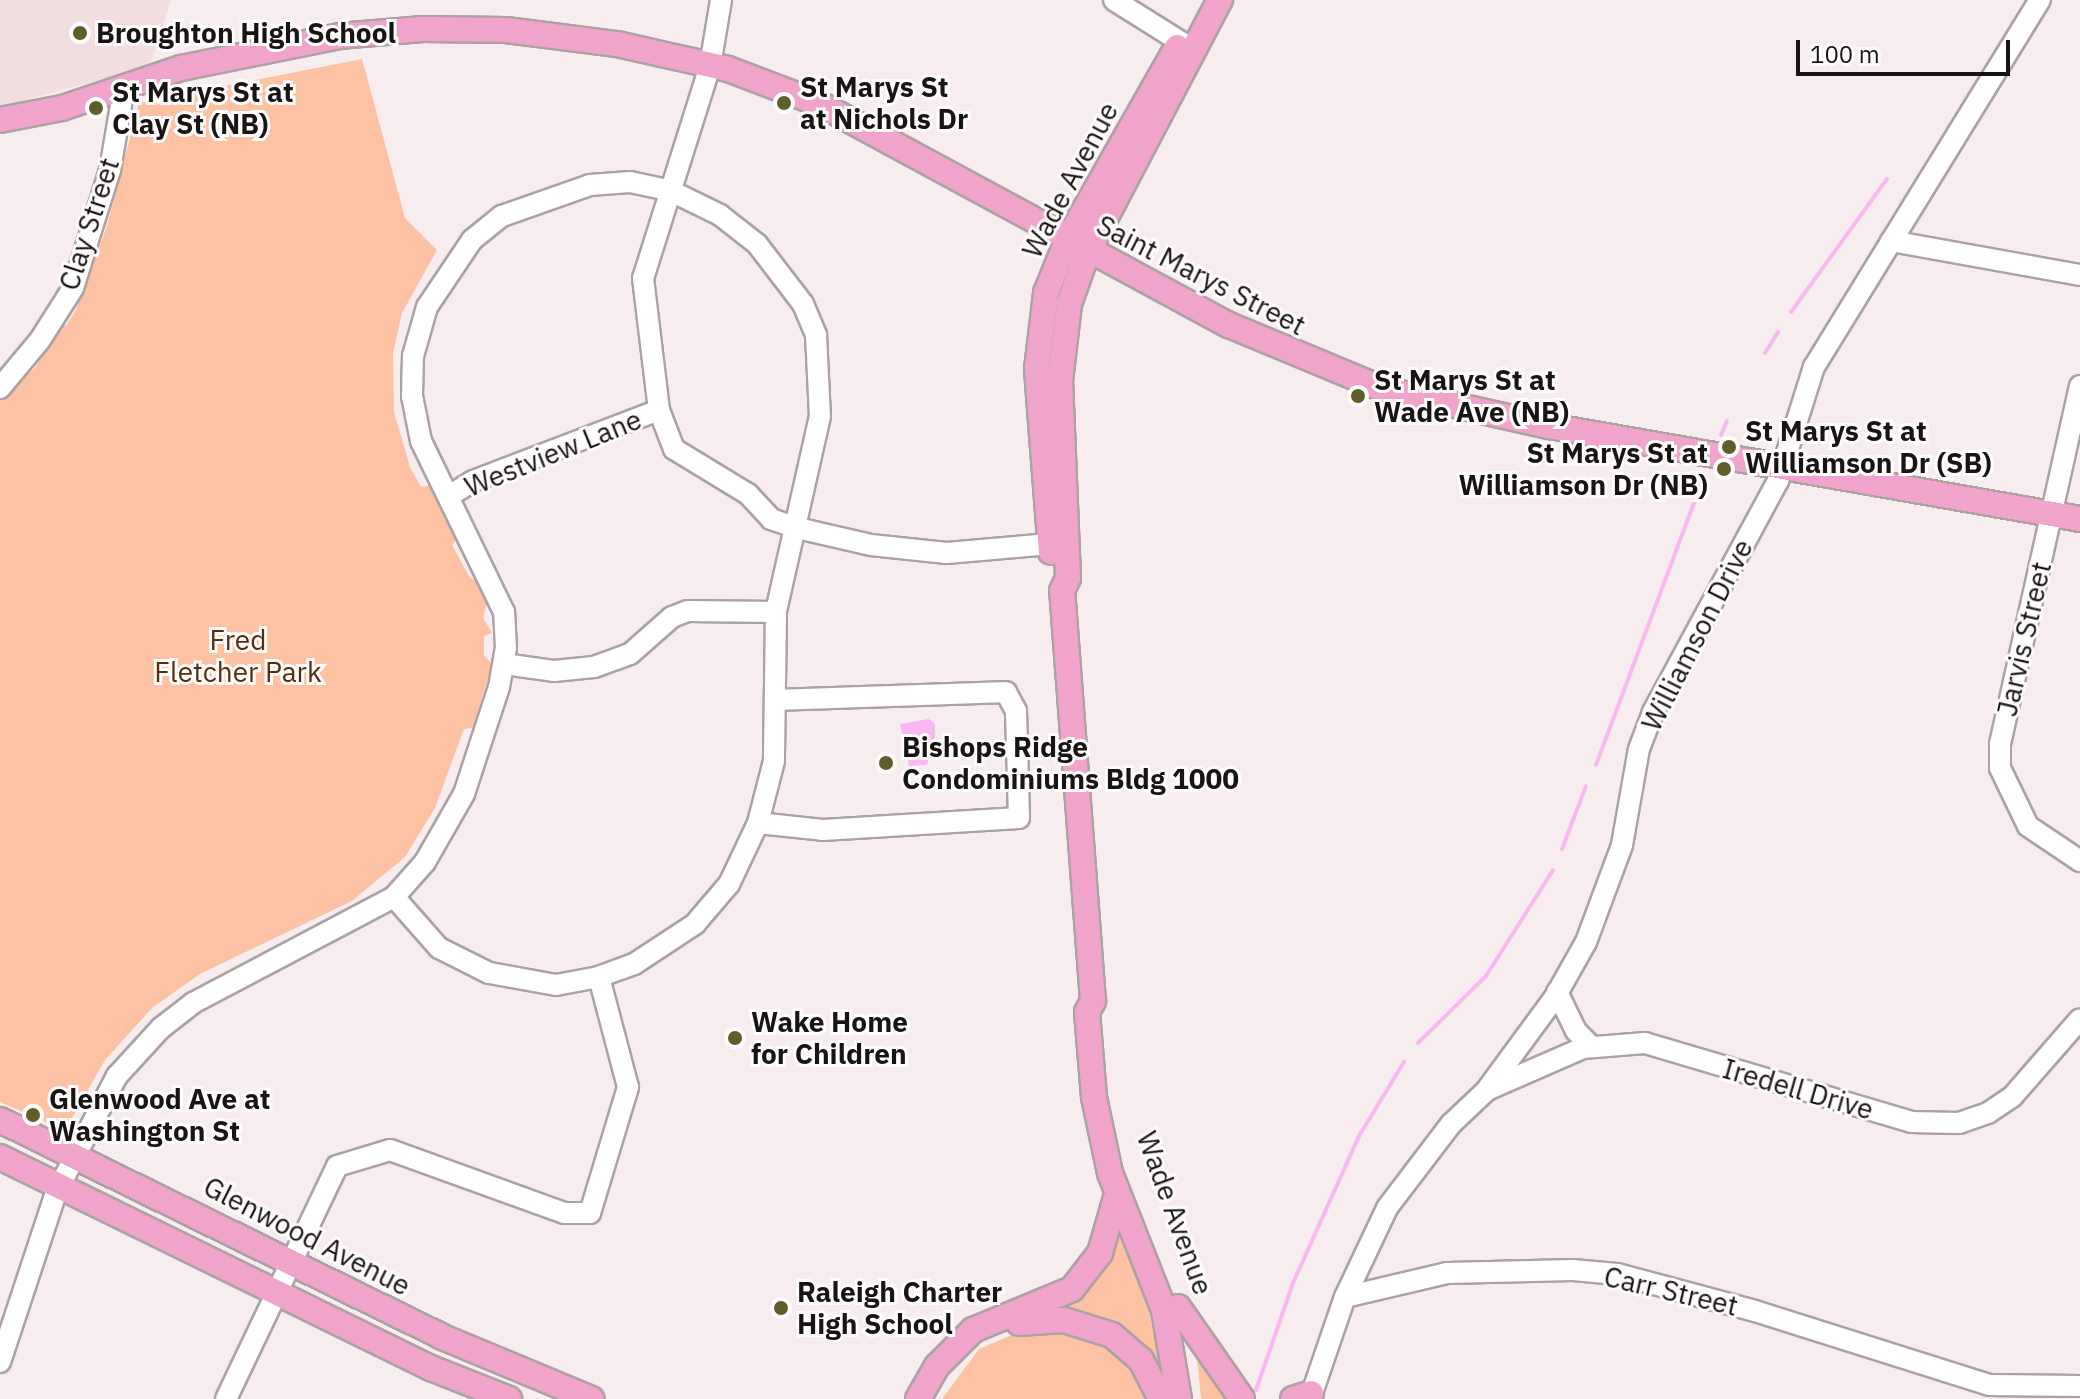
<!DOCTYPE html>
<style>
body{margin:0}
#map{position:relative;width:2080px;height:1399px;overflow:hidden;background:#f8edee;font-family:"IBM Plex Sans",sans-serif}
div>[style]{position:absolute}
.built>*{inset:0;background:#f2dee0}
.green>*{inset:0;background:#fcc2a3}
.water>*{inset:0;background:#fbb7f1}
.stream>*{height:4px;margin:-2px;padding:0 2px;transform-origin:2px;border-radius:2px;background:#fbb7f1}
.roads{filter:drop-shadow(2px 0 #aca2a3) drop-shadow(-2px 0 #aca2a3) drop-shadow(0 2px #aca2a3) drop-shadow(0 -2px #aca2a3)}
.minor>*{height:20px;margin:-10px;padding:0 10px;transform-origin:10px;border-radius:10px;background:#fff}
.major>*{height:24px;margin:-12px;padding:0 12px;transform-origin:12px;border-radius:12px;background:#f1a4cb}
.dots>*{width:22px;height:22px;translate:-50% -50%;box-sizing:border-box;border:4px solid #fffcfd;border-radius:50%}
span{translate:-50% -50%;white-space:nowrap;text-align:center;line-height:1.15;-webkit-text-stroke:6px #fffcfd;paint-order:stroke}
.poi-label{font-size:28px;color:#181414;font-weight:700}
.left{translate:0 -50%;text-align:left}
.right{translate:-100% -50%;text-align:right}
.street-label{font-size:28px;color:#181414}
.park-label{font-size:28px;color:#5b2b0a}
.scale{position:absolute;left:1796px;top:40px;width:214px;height:36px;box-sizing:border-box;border:4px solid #181414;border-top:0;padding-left:10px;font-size:24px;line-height:28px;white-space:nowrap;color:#181414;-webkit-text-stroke:6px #fffcfd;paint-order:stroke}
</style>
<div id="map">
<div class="built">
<div style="clip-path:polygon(0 0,171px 0,150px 66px,0 107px)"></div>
</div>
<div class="green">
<div style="clip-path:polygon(362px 59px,405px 218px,437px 250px,402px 313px,393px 354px,394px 412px,410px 467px,421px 487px,432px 485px,461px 534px,452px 545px,470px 578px,483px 582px,488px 598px,483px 618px,492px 633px,484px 636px,484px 655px,492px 664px,473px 728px,464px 729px,435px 808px,405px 857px,352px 901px,200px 974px,152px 1008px,105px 1060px,67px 1127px,60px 1128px,0 1102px,0 400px,35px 368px,61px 323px,66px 326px,76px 310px,107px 226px,139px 103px)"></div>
<div style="clip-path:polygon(1117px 1230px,1146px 1298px,1164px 1379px,1049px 1309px)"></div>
<div style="clip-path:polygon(1030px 1327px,1099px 1335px,1138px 1367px,1147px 1399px,942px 1399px,979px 1349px)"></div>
<div style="clip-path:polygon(1196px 1347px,1237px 1399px,1201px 1399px)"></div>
</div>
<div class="water">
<div style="clip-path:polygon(929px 719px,935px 724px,935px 742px,927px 765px,909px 766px,900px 724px)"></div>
</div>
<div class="stream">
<div style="left:1791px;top:312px;width:164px;rotate:-54.2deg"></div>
<div style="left:1765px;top:353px;width:25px;rotate:-58deg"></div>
<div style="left:1721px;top:435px;width:15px;rotate:-67deg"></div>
<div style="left:1596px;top:765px;width:309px;rotate:-69.5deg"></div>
<div style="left:1562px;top:849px;width:67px;rotate:-69.1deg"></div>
<div style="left:1418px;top:1043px;width:95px;rotate:-44.6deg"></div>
<div style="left:1486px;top:976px;width:125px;rotate:-57.7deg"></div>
<div style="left:1256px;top:1390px;width:113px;rotate:-70.9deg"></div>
<div style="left:1293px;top:1283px;width:161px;rotate:-65.8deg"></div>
<div style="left:1359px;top:1136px;width:87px;rotate:-58.7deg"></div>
</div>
<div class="roads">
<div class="minor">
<div style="left:721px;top:0;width:67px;rotate:99.5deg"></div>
<div style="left:710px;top:66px;width:222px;rotate:107.5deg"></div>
<div style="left:643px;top:278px;width:133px;rotate:83.1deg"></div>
<div style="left:659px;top:410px;width:42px;rotate:69deg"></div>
<div style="left:674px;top:449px;width:87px;rotate:31.3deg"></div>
<div style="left:748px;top:494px;width:34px;rotate:47deg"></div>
<div style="left:771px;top:519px;width:28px;rotate:19deg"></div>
<div style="left:797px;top:528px;width:76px;rotate:12.9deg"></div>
<div style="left:871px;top:545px;width:76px;rotate:6deg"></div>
<div style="left:947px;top:553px;width:103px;rotate:-5deg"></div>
<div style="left:1114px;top:0;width:92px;rotate:32.1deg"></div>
<div style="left:1891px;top:241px;width:192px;rotate:10.2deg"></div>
<div style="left:2080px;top:386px;width:367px;rotate:102.6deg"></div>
<div style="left:2000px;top:744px;width:24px;rotate:90deg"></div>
<div style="left:2000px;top:768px;width:64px;rotate:64.2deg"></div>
<div style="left:2028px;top:826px;width:63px;rotate:33.9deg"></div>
<div style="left:0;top:388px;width:62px;rotate:-50.2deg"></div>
<div style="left:40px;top:340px;width:62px;rotate:-57.6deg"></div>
<div style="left:73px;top:288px;width:124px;rotate:-72.6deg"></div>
<div style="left:110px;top:170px;width:84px;rotate:-80.4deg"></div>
<div style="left:449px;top:496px;width:28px;rotate:-32deg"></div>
<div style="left:473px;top:481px;width:199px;rotate:-20.9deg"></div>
<div style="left:504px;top:664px;width:50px;rotate:8deg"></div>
<div style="left:554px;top:671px;width:40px;rotate:-5.7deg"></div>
<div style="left:594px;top:667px;width:38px;rotate:-20deg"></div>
<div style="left:630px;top:654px;width:56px;rotate:-41.4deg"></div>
<div style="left:672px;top:617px;width:17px;rotate:-21deg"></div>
<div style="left:688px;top:611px;width:88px;rotate:0.7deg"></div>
<div style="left:758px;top:823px;width:65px;rotate:6.1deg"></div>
<div style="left:823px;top:830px;width:196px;rotate:-3.5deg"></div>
<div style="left:1019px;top:818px;width:107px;rotate:-91.6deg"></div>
<div style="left:1016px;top:711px;width:21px;rotate:-118deg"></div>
<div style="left:1006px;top:692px;width:229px;rotate:178deg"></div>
<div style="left:1557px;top:992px;width:43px;rotate:64deg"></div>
<div style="left:1576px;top:1031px;width:23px;rotate:45deg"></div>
<div style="left:1489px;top:1089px;width:103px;rotate:-23.6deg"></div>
<div style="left:1583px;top:1048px;width:62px;rotate:-4.6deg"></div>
<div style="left:1645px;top:1043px;width:277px;rotate:16.5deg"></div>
<div style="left:1911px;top:1122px;width:48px;rotate:1.2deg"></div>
<div style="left:1959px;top:1123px;width:31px;rotate:-19deg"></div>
<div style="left:1988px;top:1113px;width:29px;rotate:-34deg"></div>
<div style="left:2012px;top:1097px;width:103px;rotate:-48.9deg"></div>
<div style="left:1345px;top:1297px;width:105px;rotate:-13.2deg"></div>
<div style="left:1447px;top:1273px;width:126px;rotate:-1.4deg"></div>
<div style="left:1573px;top:1270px;width:44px;rotate:5.2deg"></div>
<div style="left:1617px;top:1274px;width:143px;rotate:15deg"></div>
<div style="left:1755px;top:1311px;width:245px;rotate:17.5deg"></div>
<div style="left:1989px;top:1385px;width:91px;rotate:0.6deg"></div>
<div style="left:0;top:1362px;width:178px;rotate:-71.7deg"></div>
<div style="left:56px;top:1193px;width:132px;rotate:-62.5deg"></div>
<div style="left:117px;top:1076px;width:65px;rotate:-47.5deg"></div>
<div style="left:161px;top:1028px;width:41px;rotate:-38deg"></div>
<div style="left:193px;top:1003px;width:227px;rotate:-27.8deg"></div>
<div style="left:394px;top:897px;width:47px;rotate:-48.5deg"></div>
<div style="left:425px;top:862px;width:78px;rotate:-60.2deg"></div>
<div style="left:464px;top:794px;width:113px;rotate:-71.9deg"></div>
<div style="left:499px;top:687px;width:40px;rotate:-80deg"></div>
<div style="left:506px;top:648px;width:36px;rotate:-93deg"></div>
<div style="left:504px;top:612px;width:190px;rotate:-115.9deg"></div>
<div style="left:421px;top:441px;width:46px;rotate:-101.3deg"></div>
<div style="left:412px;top:396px;width:40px;rotate:-88.6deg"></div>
<div style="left:413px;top:356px;width:51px;rotate:-74.1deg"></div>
<div style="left:427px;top:307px;width:81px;rotate:-56.1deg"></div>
<div style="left:472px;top:240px;width:38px;rotate:-39deg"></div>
<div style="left:502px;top:216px;width:93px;rotate:-19.4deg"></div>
<div style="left:590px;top:185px;width:40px;rotate:-4.3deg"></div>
<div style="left:630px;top:182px;width:40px;rotate:12deg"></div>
<div style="left:669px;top:190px;width:57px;rotate:26.1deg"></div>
<div style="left:720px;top:215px;width:47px;rotate:38.1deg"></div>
<div style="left:757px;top:244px;width:76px;rotate:52.5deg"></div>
<div style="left:803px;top:304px;width:34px;rotate:67deg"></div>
<div style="left:816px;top:335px;width:81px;rotate:87.2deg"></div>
<div style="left:820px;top:416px;width:201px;rotate:102.7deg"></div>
<div style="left:776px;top:612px;width:149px;rotate:90.8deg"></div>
<div style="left:774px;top:761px;width:64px;rotate:104.5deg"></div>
<div style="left:758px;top:823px;width:68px;rotate:115.4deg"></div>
<div style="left:729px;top:884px;width:52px;rotate:130.4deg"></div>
<div style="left:695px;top:924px;width:73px;rotate:146.7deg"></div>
<div style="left:634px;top:964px;width:37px;rotate:160deg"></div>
<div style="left:599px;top:977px;width:44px;rotate:169.5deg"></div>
<div style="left:556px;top:985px;width:68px;rotate:-169.8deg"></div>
<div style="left:489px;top:973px;width:56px;rotate:-153.4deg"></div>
<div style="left:439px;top:948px;width:68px;rotate:-131.4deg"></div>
<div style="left:226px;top:1399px;width:258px;rotate:-64.5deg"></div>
<div style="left:337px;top:1166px;width:55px;rotate:-16.8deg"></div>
<div style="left:390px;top:1150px;width:185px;rotate:19.9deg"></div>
<div style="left:564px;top:1213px;width:26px"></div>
<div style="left:590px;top:1213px;width:132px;rotate:-73.2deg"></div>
<div style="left:628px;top:1087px;width:114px;rotate:-104.8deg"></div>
<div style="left:1310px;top:1399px;width:108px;rotate:-71.1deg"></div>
<div style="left:1345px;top:1297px;width:98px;rotate:-64.7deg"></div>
<div style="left:1387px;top:1208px;width:106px;rotate:-52.7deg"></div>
<div style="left:1451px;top:1124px;width:48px;rotate:-43.3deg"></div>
<div style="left:1486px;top:1091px;width:117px;rotate:-53.7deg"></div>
<div style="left:1555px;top:997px;width:63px;rotate:-60.6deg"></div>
<div style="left:1586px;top:942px;width:103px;rotate:-69.6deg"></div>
<div style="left:1622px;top:845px;width:97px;rotate:-80deg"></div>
<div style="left:1639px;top:749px;width:40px;rotate:-69deg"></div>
<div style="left:1653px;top:712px;width:263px;rotate:-61.6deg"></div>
<div style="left:1778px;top:481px;width:120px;rotate:-72.5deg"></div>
<div style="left:1814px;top:367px;width:431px;rotate:-58.4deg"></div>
</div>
<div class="major">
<div style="left:0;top:120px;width:63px;rotate:-11deg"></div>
<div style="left:62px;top:108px;width:126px;rotate:-18.6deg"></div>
<div style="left:181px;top:68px;width:161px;rotate:-11.4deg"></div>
<div style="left:339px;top:36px;width:84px;rotate:-4.8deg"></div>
<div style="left:423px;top:29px;width:83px;rotate:0.7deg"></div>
<div style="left:506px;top:30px;width:112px;rotate:7.2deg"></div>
<div style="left:617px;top:44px;width:114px;rotate:12.7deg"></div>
<div style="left:728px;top:69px;width:96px;rotate:20.7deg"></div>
<div style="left:818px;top:103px;width:467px;rotate:28.4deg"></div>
<div style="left:1229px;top:325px;width:167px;rotate:22.6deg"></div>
<div style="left:1383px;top:389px;width:170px;rotate:12.6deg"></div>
<div style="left:1549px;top:426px;width:539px;rotate:9.93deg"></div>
<div style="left:1051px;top:552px;width:184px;rotate:-94.4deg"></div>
<div style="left:1037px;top:369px;width:77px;rotate:-83.2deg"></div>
<div style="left:1046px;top:293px;width:56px;rotate:-68deg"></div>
<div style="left:1067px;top:241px;width:223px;rotate:-60.4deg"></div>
<div style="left:0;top:1120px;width:490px;rotate:26.1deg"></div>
<div style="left:440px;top:1336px;width:164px;rotate:22.6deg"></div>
<div style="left:0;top:1157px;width:480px;rotate:26.1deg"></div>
<div style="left:431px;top:1368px;width:84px;rotate:21.7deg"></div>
<div style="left:1178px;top:1307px;width:112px;rotate:55.2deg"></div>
<div style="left:1019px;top:1323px;width:45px;rotate:-3.8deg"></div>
<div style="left:1064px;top:1320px;width:50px;rotate:17.4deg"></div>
<div style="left:1112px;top:1335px;width:38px;rotate:41deg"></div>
<div style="left:1141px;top:1360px;width:44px;rotate:62.9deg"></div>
<div style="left:918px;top:1399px;width:38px;rotate:-60deg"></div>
<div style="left:937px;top:1366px;width:51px;rotate:-45deg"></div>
<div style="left:973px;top:1330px;width:107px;rotate:-22.5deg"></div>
<div style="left:1072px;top:1289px;width:46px;rotate:-52.1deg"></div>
<div style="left:1100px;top:1253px;width:61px;rotate:-73.9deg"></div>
<div style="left:1179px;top:1399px;width:90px;rotate:-99.6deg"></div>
<div style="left:1164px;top:1310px;width:147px;rotate:-111.5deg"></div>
<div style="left:1110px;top:1173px;width:78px;rotate:-101.9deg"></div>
<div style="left:1094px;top:1097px;width:85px;rotate:-94.7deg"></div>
<div style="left:1087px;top:1012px;width:13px;rotate:-61deg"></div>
<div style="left:1093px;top:1001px;width:411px;rotate:-94.3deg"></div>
<div style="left:1062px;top:591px;width:14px;rotate:-65deg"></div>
<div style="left:1068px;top:578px;width:197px;rotate:-92.3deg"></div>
<div style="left:1060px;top:381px;width:78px;rotate:-83.3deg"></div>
<div style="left:1069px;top:304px;width:56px;rotate:-70.3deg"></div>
<div style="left:1088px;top:251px;width:284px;rotate:-62.3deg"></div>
<div style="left:1293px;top:1399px;width:19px;rotate:-18deg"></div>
</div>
</div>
<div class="dots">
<div style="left:80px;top:33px;background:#5f5e2b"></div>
<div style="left:784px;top:103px;background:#5f5e2b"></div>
<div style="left:96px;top:108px;background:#5f5e2b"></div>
<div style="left:1358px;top:396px;background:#5f5e2b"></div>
<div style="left:1729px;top:447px;background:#5f5e2b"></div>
<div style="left:1724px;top:469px;background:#5f5e2b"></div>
<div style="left:886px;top:763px;background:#5f5e2b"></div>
<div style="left:735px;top:1038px;background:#5f5e2b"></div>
<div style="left:33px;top:1115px;background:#5f5e2b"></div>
<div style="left:781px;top:1308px;background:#5f5e2b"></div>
</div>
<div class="poi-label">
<span class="left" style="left:96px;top:33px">Broughton High School</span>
<span class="left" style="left:800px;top:103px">St Marys St<br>at Nichols Dr</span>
<span class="left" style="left:112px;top:108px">St Marys St at<br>Clay St (NB)</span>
<span class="left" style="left:1374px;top:396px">St Marys St at<br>Wade Ave (NB)</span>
<span class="left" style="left:1745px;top:447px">St Marys St at<br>Williamson Dr (SB)</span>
<span class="right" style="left:1708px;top:469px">St Marys St at<br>Williamson Dr (NB)</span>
<span class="left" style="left:902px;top:763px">Bishops Ridge<br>Condominiums Bldg 1000</span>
<span class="left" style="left:751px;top:1038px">Wake Home<br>for Children</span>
<span class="left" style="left:49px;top:1115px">Glenwood Ave at<br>Washington St</span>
<span class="left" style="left:797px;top:1308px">Raleigh Charter<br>High School</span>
</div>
<div class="street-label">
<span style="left:1070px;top:180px;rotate:-62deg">Wade Avenue</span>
<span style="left:89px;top:224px;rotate:-72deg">Clay Street</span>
<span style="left:1201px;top:275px;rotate:27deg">Saint Marys Street</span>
<span style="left:553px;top:453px;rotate:-22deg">Westview Lane</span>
<span style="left:1697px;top:635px;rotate:-63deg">Williamson Drive</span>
<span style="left:2024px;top:639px;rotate:-77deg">Jarvis Street</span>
<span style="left:1798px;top:1089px;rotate:16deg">Iredell Drive</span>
<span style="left:1175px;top:1213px;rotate:70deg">Wade Avenue</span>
<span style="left:307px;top:1236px;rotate:27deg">Glenwood Avenue</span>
<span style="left:1671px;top:1291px;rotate:13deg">Carr Street</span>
</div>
<div class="park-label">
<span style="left:238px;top:656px">Fred<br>Fletcher Park</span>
</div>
<div class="scale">100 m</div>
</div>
